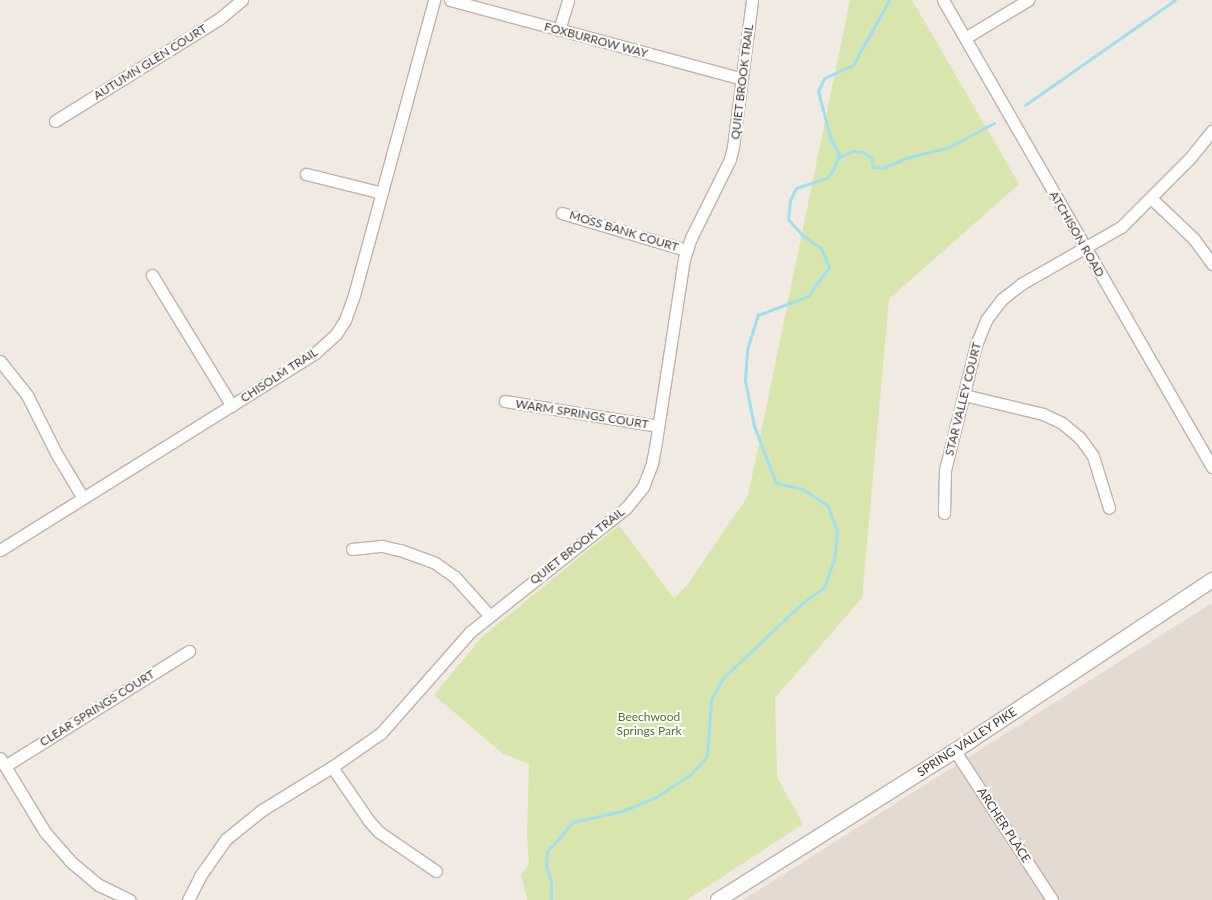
<!DOCTYPE html>
<style>
body{margin:0}
#map{position:relative;width:1212px;height:900px;overflow:hidden;background:#f1eae3;font-family:Lato,sans-serif}
div>[style]{position:absolute}
.residential>*{inset:0;background:#e5dad1}
.green>*{inset:0;background:#d8e5ac}
.stream>*{height:3px;margin:-1.5px;padding:0 1.5px;transform-origin:1.5px;border-radius:1.5px;background:#9fdfee}
.roads{filter:drop-shadow(1px 0 #bfb2a9) drop-shadow(-1px 0 #bfb2a9) drop-shadow(0 1px #bfb2a9) drop-shadow(0 -1px #bfb2a9)}
.minor>*{height:11px;margin:-5.5px;padding:0 5.5px;transform-origin:5.5px;border-radius:5.5px;background:#fff}
.tertiary>*{height:14px;margin:-7px;padding:0 7px;transform-origin:7px;border-radius:7px;background:#fff}
span{translate:-50% -50%;white-space:nowrap;text-align:center;line-height:1.15;-webkit-text-stroke:4px #fff;paint-order:stroke}
.street-label{font-size:12px;color:#433933}
.park-label{font-size:12px;color:#557229}
</style>
<div id="map">
<div class="residential">
<div style="clip-path:polygon(1212px 603px,1212px 900px,743px 900px)"></div>
</div>
<div class="green">
<div style="clip-path:polygon(850px 0,912px 0,1019px 184px,889px 299px,862px 598px,775px 698px,777px 777px,803px 824px,687px 900px,527px 900px,521px 875px,529px 864px,527px 834px,529px 764px,502px 753px,434px 695px,481px 638px,619px 525px,674px 599px,688px 584px,748px 496px)"></div>
</div>
<div class="stream">
<div style="left:1025px;top:105px;width:183px;rotate:-35deg"></div>
<div style="left:837px;top:158px;width:17px;rotate:-24deg"></div>
<div style="left:853px;top:151px;width:9px;rotate:6deg"></div>
<div style="left:862px;top:152px;width:10px;rotate:29deg"></div>
<div style="left:871px;top:157px;width:10px;rotate:79deg"></div>
<div style="left:873px;top:167px;width:10px;rotate:6deg"></div>
<div style="left:883px;top:168px;width:25px;rotate:-23deg"></div>
<div style="left:906px;top:158px;width:44px;rotate:-14.3deg"></div>
<div style="left:949px;top:147px;width:51px;rotate:-28.1deg"></div>
<div style="left:551px;top:900px;width:18px;rotate:-90deg"></div>
<div style="left:551px;top:882px;width:17px;rotate:-107deg"></div>
<div style="left:546px;top:866px;width:15px;rotate:-86deg"></div>
<div style="left:547px;top:851px;width:7px;rotate:-45deg"></div>
<div style="left:552px;top:846px;width:32px;rotate:-49deg"></div>
<div style="left:573px;top:822px;width:50px;rotate:-12.7deg"></div>
<div style="left:622px;top:811px;width:37px;rotate:-22deg"></div>
<div style="left:656px;top:797px;width:42px;rotate:-33.3deg"></div>
<div style="left:691px;top:774px;width:24px;rotate:-48deg"></div>
<div style="left:707px;top:756px;width:56px;rotate:-85.9deg"></div>
<div style="left:711px;top:700px;width:24px;rotate:-62deg"></div>
<div style="left:722px;top:679px;width:109px;rotate:-43.5deg"></div>
<div style="left:801px;top:604px;width:29px;rotate:-36deg"></div>
<div style="left:824px;top:587px;width:29px;rotate:-70deg"></div>
<div style="left:834px;top:560px;width:29px;rotate:-84deg"></div>
<div style="left:837px;top:531px;width:27px;rotate:-110deg"></div>
<div style="left:828px;top:506px;width:30px;rotate:-146deg"></div>
<div style="left:803px;top:489px;width:28px;rotate:-167deg"></div>
<div style="left:776px;top:483px;width:61px;rotate:-111.1deg"></div>
<div style="left:754px;top:426px;width:47px;rotate:-101.1deg"></div>
<div style="left:745px;top:380px;width:30px;rotate:-86deg"></div>
<div style="left:747px;top:350px;width:37px;rotate:-73deg"></div>
<div style="left:758px;top:315px;width:53px;rotate:-20.8deg"></div>
<div style="left:808px;top:296px;width:36px;rotate:-54deg"></div>
<div style="left:829px;top:267px;width:21px;rotate:-113deg"></div>
<div style="left:821px;top:248px;width:22px;rotate:-146deg"></div>
<div style="left:803px;top:236px;width:23px;rotate:-131deg"></div>
<div style="left:788px;top:219px;width:19px;rotate:-84deg"></div>
<div style="left:790px;top:200px;width:13px;rotate:-63deg"></div>
<div style="left:796px;top:188px;width:33px;rotate:-18deg"></div>
<div style="left:827px;top:178px;width:12px;rotate:-55deg"></div>
<div style="left:834px;top:168px;width:15px;rotate:-70deg"></div>
<div style="left:839px;top:154px;width:19px;rotate:-118deg"></div>
<div style="left:830px;top:137px;width:48px;rotate:-104.6deg"></div>
<div style="left:818px;top:91px;width:14px;rotate:-65deg"></div>
<div style="left:824px;top:78px;width:32px;rotate:-24deg"></div>
<div style="left:853px;top:65px;width:74px;rotate:-61deg"></div>
</div>
<div class="roads">
<div class="minor">
<div style="left:450px;top:0;width:302px;rotate:15.1deg"></div>
<div style="left:943px;top:0;width:539px;rotate:60.06deg"></div>
<div style="left:559px;top:30px;width:31px;rotate:-73deg"></div>
<div style="left:965px;top:38px;width:74px;rotate:-31.1deg"></div>
<div style="left:55px;top:121px;width:193px;rotate:-31.9deg"></div>
<div style="left:219px;top:19px;width:30px;rotate:-40deg"></div>
<div style="left:306px;top:174px;width:78px;rotate:14deg"></div>
<div style="left:1151px;top:198px;width:59px;rotate:43.6deg"></div>
<div style="left:1194px;top:239px;width:31px;rotate:54deg"></div>
<div style="left:562px;top:213px;width:129px;rotate:16.6deg"></div>
<div style="left:152px;top:275px;width:153px;rotate:58.6deg"></div>
<div style="left:0;top:361px;width:43px;rotate:51.5deg"></div>
<div style="left:27px;top:395px;width:65px;rotate:63.4deg"></div>
<div style="left:56px;top:453px;width:52px;rotate:59deg"></div>
<div style="left:964px;top:395px;width:81px;rotate:13.5deg"></div>
<div style="left:1043px;top:414px;width:21px;rotate:25deg"></div>
<div style="left:1062px;top:423px;width:23px;rotate:40deg"></div>
<div style="left:1080px;top:438px;width:22px;rotate:54deg"></div>
<div style="left:1093px;top:456px;width:54px;rotate:72.9deg"></div>
<div style="left:505px;top:401px;width:155px;rotate:9.3deg"></div>
<div style="left:944px;top:513px;width:43px;rotate:-88.7deg"></div>
<div style="left:945px;top:470px;width:129px;rotate:-76.1deg"></div>
<div style="left:976px;top:345px;width:27px;rotate:-68deg"></div>
<div style="left:986px;top:320px;width:26px;rotate:-53deg"></div>
<div style="left:1002px;top:299px;width:24px;rotate:-38deg"></div>
<div style="left:1021px;top:284px;width:115px;rotate:-29.7deg"></div>
<div style="left:1121px;top:227px;width:98px;rotate:-45deg"></div>
<div style="left:1190px;top:158px;width:35px;rotate:-51deg"></div>
<div style="left:352px;top:549px;width:30px;rotate:-6deg"></div>
<div style="left:382px;top:546px;width:18px;rotate:13deg"></div>
<div style="left:400px;top:550px;width:37px;rotate:20deg"></div>
<div style="left:435px;top:563px;width:24px;rotate:35deg"></div>
<div style="left:455px;top:577px;width:51px;rotate:48.2deg"></div>
<div style="left:0;top:550px;width:372px;rotate:-32deg"></div>
<div style="left:315px;top:353px;width:28px;rotate:-42deg"></div>
<div style="left:336px;top:334px;width:17px;rotate:-57deg"></div>
<div style="left:345px;top:320px;width:27px;rotate:-70deg"></div>
<div style="left:354px;top:295px;width:306px;rotate:-74.8deg"></div>
<div style="left:955px;top:751px;width:178px;rotate:56.9deg"></div>
<div style="left:0;top:758px;width:87px;rotate:58.7deg"></div>
<div style="left:45px;top:832px;width:38px;rotate:49deg"></div>
<div style="left:70px;top:861px;width:38px;rotate:40deg"></div>
<div style="left:99px;top:885px;width:34px;rotate:26deg"></div>
<div style="left:5px;top:766px;width:217px;rotate:-32deg"></div>
<div style="left:332px;top:767px;width:65px;rotate:55.6deg"></div>
<div style="left:369px;top:821px;width:15px;rotate:48deg"></div>
<div style="left:379px;top:832px;width:69px;rotate:34.4deg"></div>
<div style="left:188px;top:900px;width:27px;rotate:-63deg"></div>
<div style="left:200px;top:876px;width:45px;rotate:-54.9deg"></div>
<div style="left:226px;top:839px;width:46px;rotate:-38.9deg"></div>
<div style="left:262px;top:810px;width:82px;rotate:-31.6deg"></div>
<div style="left:332px;top:767px;width:60px;rotate:-34.8deg"></div>
<div style="left:381px;top:733px;width:135px;rotate:-48.6deg"></div>
<div style="left:470px;top:632px;width:199px;rotate:-38.5deg"></div>
<div style="left:626px;top:508px;width:27px;rotate:-51deg"></div>
<div style="left:643px;top:487px;width:26px;rotate:-69deg"></div>
<div style="left:652px;top:463px;width:15px;rotate:-79deg"></div>
<div style="left:655px;top:448px;width:191px;rotate:-81.3deg"></div>
<div style="left:684px;top:259px;width:22px;rotate:-72deg"></div>
<div style="left:691px;top:238px;width:88px;rotate:-63.7deg"></div>
<div style="left:730px;top:159px;width:12px;rotate:-76deg"></div>
<div style="left:733px;top:147px;width:148px;rotate:-82.6deg"></div>
</div>
<div class="tertiary">
<div style="left:718px;top:900px;width:298px;rotate:-32.2deg"></div>
<div style="left:970px;top:741px;width:291px;rotate:-33.6deg"></div>
</div>
</div>
<div class="street-label">
<span style="left:596px;top:40px;rotate:15deg">FOXBURROW WAY</span>
<span style="left:150px;top:62px;rotate:-32deg">AUTUMN GLEN COURT</span>
<span style="left:742px;top:82px;rotate:-83deg">QUIET BROOK TRAIL</span>
<span style="left:624px;top:231px;rotate:17deg">MOSS BANK COURT</span>
<span style="left:1077px;top:234px;rotate:60deg">ATCHISON ROAD</span>
<span style="left:279px;top:375px;rotate:-33deg">CHISOLM TRAIL</span>
<span style="left:963px;top:399px;rotate:-76deg">STAR VALLEY COURT</span>
<span style="left:582px;top:414px;rotate:9deg">WARM SPRINGS COURT</span>
<span style="left:577px;top:546px;rotate:-38deg">QUIET BROOK TRAIL</span>
<span style="left:97px;top:708px;rotate:-32deg">CLEAR SPRINGS COURT</span>
<span style="left:967px;top:742px;rotate:-33deg">SPRING VALLEY PIKE</span>
<span style="left:1004px;top:825px;rotate:57deg">ARCHER PLACE</span>
</div>
<div class="park-label">
<span style="left:649px;top:724px">Beechwood<br>Springs Park</span>
</div>
</div>
